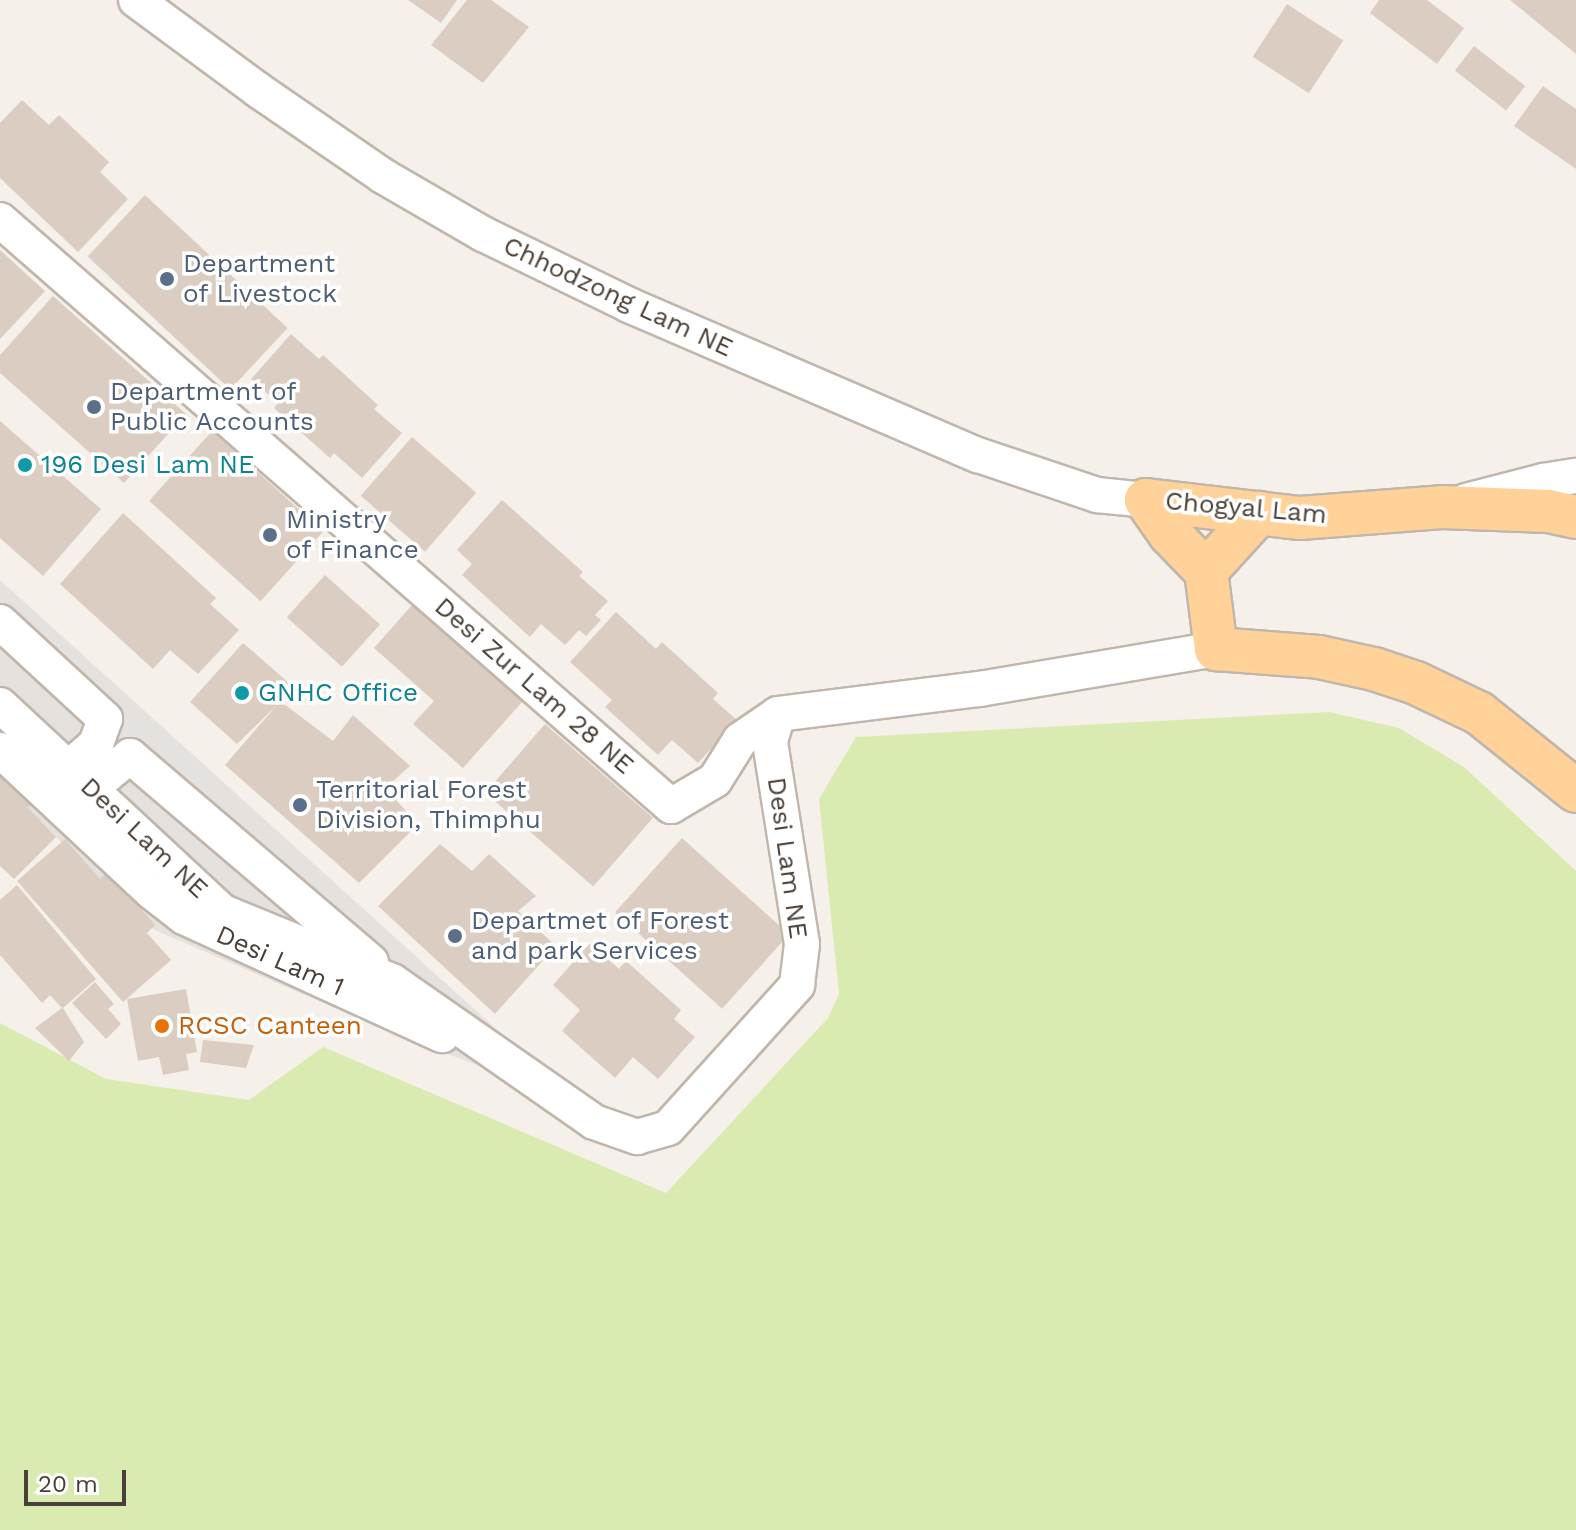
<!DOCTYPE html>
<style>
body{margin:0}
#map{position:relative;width:1576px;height:1530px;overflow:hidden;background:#f5f0ea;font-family:"Work Sans",sans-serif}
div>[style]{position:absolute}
.green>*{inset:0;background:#daebb2}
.parking>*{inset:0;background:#e4e1de}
.building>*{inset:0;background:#dbcdc2;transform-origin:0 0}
.roads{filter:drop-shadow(2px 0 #c1b6ac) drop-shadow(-2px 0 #c1b6ac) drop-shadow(0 2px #c1b6ac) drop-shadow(0 -2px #c1b6ac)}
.minor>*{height:34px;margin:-17px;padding:0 17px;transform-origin:17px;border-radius:17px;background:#fff}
.major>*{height:42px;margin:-21px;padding:0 21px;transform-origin:21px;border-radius:21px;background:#ffd299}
.dots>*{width:22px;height:22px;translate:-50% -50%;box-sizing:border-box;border:4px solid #fff;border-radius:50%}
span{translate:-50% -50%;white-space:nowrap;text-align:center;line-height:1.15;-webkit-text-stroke:7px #fff;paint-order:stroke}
.service-label{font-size:26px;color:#4e5e75}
.left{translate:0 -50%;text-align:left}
.street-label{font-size:26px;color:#4a4037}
.culture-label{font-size:26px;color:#0d838f}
.food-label{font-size:26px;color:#c56008}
.scale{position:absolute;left:24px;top:1470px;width:102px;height:36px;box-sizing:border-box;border:4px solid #4a4037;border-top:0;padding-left:10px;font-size:24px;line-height:28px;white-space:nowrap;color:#4a4037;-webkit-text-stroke:6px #fff;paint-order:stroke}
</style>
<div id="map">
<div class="green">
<div style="clip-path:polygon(1329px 712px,1399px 728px,1464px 767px,1576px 871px,1576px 1530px,0 1530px,0 1023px,106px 1079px,249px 1100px,323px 1047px,666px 1193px,828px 1018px,839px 994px,819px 799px,856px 737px)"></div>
</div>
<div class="parking">
<div style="clip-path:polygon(0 580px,579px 1104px,388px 1031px,155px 930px,128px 907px,0 783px)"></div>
</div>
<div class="building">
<div style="clip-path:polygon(408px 0,457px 0,441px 23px)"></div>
<div style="clip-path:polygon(467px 0,491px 0,529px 27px,483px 83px,431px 45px)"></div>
<div style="clip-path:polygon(1379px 0,1427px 0,1464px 28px,1437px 64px,1370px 13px)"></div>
<div style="clip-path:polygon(1510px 0,1576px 0,1576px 54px)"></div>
<div style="left:1287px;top:4px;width:67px;height:63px;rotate:33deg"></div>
<div style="left:1474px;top:46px;width:65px;height:31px;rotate:38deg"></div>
<div style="clip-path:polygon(1543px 86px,1576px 109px,1576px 169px,1514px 126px)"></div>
<div style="clip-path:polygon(22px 100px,49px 125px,59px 115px,109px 162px,100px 172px,128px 199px,78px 252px,0 178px,0 123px)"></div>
<div style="left:145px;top:195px;width:195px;height:84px;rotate:43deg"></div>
<div style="clip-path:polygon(0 250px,45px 291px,0 339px)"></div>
<div style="clip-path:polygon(53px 296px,186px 414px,124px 483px,0 373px,0 355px)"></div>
<div style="clip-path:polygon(291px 334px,319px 359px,323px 355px,378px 405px,374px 409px,402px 433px,362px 478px,334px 453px,330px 458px,274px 408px,278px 403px,251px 379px)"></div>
<div style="clip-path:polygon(0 421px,101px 509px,43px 576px,0 538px)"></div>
<div style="left:212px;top:431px;width:150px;height:94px;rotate:42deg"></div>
<div style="left:412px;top:437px;width:85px;height:78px;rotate:41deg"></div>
<div style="clip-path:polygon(502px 500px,583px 572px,579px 576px,608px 601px,595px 615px,601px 620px,586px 636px,579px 630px,565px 645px,541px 624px,530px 637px,462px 575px,472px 564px,457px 550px)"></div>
<div style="clip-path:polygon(123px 513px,216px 598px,210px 604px,239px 630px,198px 674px,170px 650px,153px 669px,60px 584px)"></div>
<div style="left:325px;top:575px;width:74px;height:57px;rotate:42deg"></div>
<div style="clip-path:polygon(413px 604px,523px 701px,463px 768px,413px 724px,434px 701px,374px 648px)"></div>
<div style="clip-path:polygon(616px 612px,656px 649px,662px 642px,718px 693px,713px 699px,737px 720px,698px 763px,672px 740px,658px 755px,605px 707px,612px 700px,570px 662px)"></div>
<div style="clip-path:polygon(243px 643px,290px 684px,280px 701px,333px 741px,353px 715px,410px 766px,385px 788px,418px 824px,359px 883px,225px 765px,277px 705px,237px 744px,190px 702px)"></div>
<div style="left:545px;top:724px;width:143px;height:91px;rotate:41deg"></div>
<div style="clip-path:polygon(0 767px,34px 801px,28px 808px,56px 837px,14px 879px,0 866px)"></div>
<div style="left:682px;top:838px;width:144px;height:100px;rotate:42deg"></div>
<div style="clip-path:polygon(65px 839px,100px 879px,108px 871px,155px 925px,147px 933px,171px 960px,123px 1002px,17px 881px)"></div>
<div style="clip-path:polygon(440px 844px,472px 871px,489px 854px,536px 896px,518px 911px,556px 946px,495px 1014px,378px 906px)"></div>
<div style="clip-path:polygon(17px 885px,96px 979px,63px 1008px,84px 1042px,69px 1061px,35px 1028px,62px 1008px,50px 995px,42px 1003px,0 955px,0 900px)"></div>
<div style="clip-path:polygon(590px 943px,619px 969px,626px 961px,681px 1010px,674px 1019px,695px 1037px,658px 1079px,633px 1057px,615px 1078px,562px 1031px,580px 1010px,553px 985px)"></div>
<div style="clip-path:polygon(95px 982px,114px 1004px,108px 1009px,121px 1024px,106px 1039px,72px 1003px)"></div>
<div style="clip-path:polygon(186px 989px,197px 1052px,186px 1054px,189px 1070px,163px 1075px,159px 1057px,138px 1061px,127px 999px)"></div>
<div style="clip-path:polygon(203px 1040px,254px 1045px,246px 1068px,200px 1062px)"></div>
</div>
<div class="roads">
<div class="minor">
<div style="left:136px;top:0;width:152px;rotate:36.4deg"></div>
<div style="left:258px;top:90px;width:152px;rotate:34.5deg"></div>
<div style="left:383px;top:176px;width:116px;rotate:30.1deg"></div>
<div style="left:483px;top:234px;width:162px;rotate:25.9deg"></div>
<div style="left:629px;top:305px;width:380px;rotate:23.3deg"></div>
<div style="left:978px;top:455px;width:126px;rotate:18.6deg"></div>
<div style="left:1097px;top:495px;width:49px;rotate:5.8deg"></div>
<div style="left:0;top:220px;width:891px;rotate:41.13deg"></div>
<div style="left:671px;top:806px;width:51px;rotate:-30.6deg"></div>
<div style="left:715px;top:780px;width:47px;rotate:-58deg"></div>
<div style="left:740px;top:740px;width:46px;rotate:-34.4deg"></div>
<div style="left:778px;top:714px;width:204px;rotate:-7.1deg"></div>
<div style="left:980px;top:689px;width:239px;rotate:-9.6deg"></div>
<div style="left:1466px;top:501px;width:80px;rotate:-14.6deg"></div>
<div style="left:1543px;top:481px;width:33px;rotate:-9deg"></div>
<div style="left:0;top:622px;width:143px;rotate:42.7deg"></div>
<div style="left:105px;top:719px;width:27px;rotate:110deg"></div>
<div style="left:96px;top:744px;width:37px;rotate:139deg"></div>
<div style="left:0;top:705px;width:304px;rotate:42.9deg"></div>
<div style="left:223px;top:912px;width:183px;rotate:22.2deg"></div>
<div style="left:392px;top:981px;width:246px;rotate:34.9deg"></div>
<div style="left:594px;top:1122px;width:46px;rotate:19.2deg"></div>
<div style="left:637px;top:1137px;width:32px;rotate:-16deg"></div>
<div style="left:668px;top:1128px;width:193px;rotate:-47.9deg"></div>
<div style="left:797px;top:985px;width:41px;rotate:-83deg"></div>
<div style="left:802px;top:944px;width:206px;rotate:-99deg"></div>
<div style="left:770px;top:741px;width:28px;rotate:-73deg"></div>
<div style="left:0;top:750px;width:208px;rotate:43.1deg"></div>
<div style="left:152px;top:892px;width:41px;rotate:38deg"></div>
<div style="left:184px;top:917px;width:284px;rotate:24.6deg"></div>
<div style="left:90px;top:789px;width:52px;rotate:-39.5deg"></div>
<div style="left:130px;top:756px;width:317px;rotate:40.5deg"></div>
</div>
<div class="major">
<div style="left:1146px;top:500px;width:42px;rotate:54.8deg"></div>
<div style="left:1170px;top:534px;width:52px;rotate:45.8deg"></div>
<div style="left:1206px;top:571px;width:79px;rotate:82.7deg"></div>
<div style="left:1216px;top:649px;width:103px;rotate:4.4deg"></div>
<div style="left:1319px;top:657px;width:56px;rotate:12.3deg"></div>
<div style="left:1374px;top:669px;width:44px;rotate:18.4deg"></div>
<div style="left:1416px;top:683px;width:70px;rotate:25.5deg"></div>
<div style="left:1479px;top:713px;width:124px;rotate:38.8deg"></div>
<div style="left:1146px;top:500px;width:155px;rotate:6.7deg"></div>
<div style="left:1300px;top:518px;width:142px;rotate:-4.4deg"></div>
<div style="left:1442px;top:507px;width:106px;rotate:2.2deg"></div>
<div style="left:1548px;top:511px;width:29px;rotate:12deg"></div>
<div style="left:1206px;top:571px;width:79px;rotate:-47.6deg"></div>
</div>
</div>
<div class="dots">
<div style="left:167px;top:279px;background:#5c6f8a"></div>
<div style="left:94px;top:407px;background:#5c6f8a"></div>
<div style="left:25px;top:465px;background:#0f9aa8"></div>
<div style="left:270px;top:535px;background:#5c6f8a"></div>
<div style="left:242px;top:693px;background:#0f9aa8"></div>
<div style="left:300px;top:805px;background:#5c6f8a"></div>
<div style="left:455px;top:936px;background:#5c6f8a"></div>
<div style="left:162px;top:1026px;background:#e8710a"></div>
</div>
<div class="service-label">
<span class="left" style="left:183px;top:279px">Department<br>of Livestock</span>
<span class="left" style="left:110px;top:407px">Department of<br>Public Accounts</span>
<span class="left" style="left:286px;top:535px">Ministry<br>of Finance</span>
<span class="left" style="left:316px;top:805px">Territorial Forest<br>Division, Thimphu</span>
<span class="left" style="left:471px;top:936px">Departmet of Forest<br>and park Services</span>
</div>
<div class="street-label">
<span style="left:618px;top:297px;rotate:25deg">Chhodzong Lam NE</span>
<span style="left:1246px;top:508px;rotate:5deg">Chogyal Lam</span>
<span style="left:534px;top:686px;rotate:41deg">Desi Zur Lam 28 NE</span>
<span style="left:144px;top:838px;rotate:43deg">Desi Lam NE</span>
<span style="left:787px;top:858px;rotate:82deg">Desi Lam NE</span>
<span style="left:280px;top:961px;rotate:24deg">Desi Lam 1</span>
</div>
<div class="culture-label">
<span class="left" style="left:41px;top:465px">196 Desi Lam NE</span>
<span class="left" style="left:258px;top:693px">GNHC Office</span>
</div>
<div class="food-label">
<span class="left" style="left:178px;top:1026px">RCSC Canteen</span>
</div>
<div class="scale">20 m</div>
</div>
